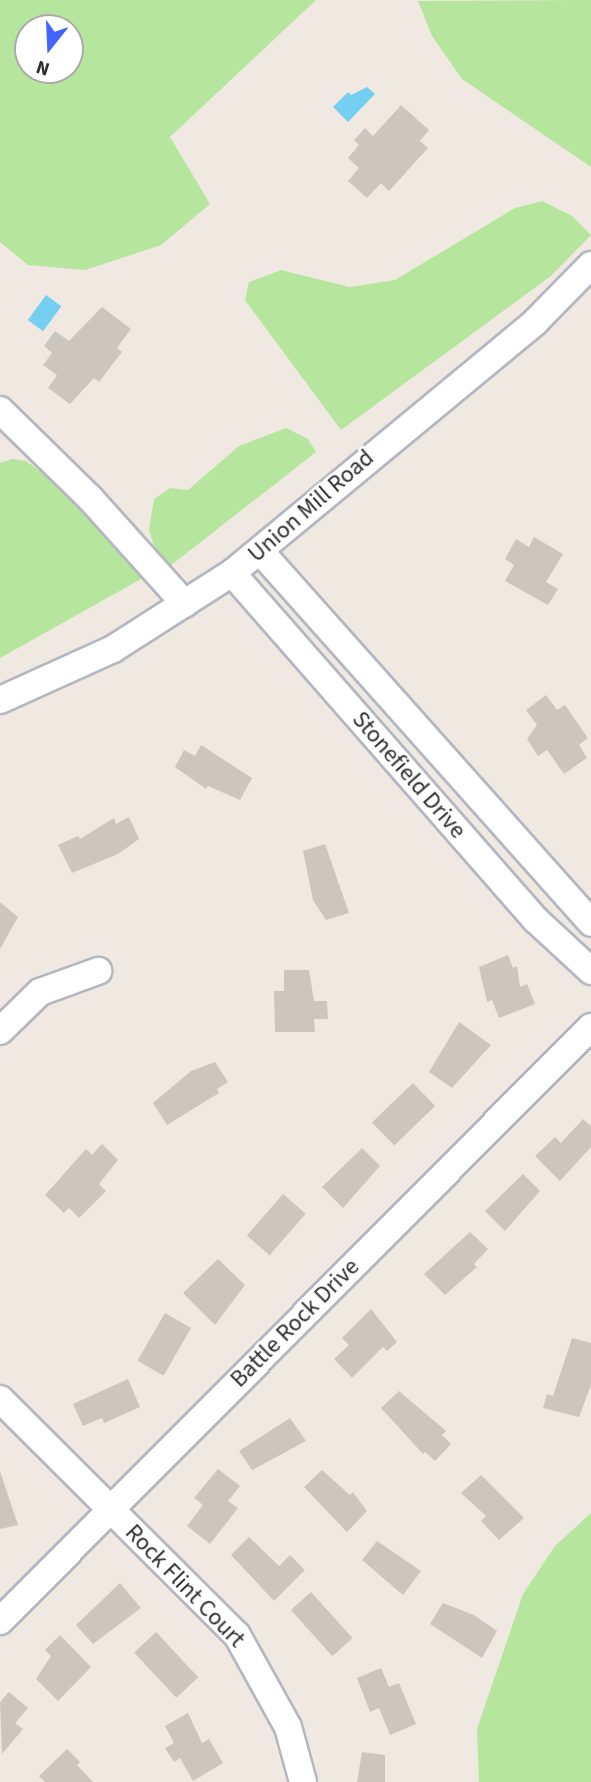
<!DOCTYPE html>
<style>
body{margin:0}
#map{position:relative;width:591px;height:1782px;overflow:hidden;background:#efe9e1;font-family:"Source Sans 3",sans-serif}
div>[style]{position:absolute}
.green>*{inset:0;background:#b6e59e}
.water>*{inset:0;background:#75cff0;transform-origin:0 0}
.building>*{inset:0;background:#cbc7bf;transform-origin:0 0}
.roads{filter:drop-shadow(2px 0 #b4b7c1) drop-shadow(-2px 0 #b4b7c1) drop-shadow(0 2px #b4b7c1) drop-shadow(0 -2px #b4b7c1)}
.minor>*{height:26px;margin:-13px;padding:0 13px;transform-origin:13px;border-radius:13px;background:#fff}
span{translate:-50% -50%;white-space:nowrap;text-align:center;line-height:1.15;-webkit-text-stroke:5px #fff;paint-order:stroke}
.street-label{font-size:24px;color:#2e2e2e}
.north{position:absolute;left:14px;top:14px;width:70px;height:70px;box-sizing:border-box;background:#fff;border:2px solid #ababab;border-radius:50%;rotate:198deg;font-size:19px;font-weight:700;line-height:28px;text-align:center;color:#2e2e2e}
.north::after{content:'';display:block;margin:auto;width:24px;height:32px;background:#4264fb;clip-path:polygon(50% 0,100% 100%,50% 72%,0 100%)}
</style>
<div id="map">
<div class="green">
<div style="clip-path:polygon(evenodd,0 0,316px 0,170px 137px,210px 204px,161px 245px,85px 270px,28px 265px,0 242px,0 0,28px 28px,70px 28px,70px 70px,28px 70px,28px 28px)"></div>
<div style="clip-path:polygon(591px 0,591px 167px,462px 79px,432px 36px,418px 1px)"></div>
<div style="clip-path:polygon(542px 201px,572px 216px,591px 235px,551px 276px,341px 430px,245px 300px,249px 282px,281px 270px,350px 287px,395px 280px,515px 208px)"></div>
<div style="clip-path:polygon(286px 428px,308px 439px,316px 452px,170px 566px,156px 553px,149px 530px,154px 499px,170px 488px,188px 490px,239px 446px)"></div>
<div style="clip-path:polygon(12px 459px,26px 461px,48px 477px,137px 569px,141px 579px,0 658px,0 463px)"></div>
<div style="clip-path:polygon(591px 1513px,591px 1782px,479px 1782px,477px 1729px,523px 1594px,555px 1546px)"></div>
</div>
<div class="water">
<div style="clip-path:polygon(367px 87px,375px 94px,348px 122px,333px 107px,348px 92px,351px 95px)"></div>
<div style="left:46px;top:295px;width:19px;height:31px;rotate:36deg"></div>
</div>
<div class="building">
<div style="clip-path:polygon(401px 105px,429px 130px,420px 141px,428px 148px,389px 191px,381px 183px,367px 198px,348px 181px,359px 168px,348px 158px,359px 145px,354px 140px,365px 128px,373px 136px)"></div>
<div style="clip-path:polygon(102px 307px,131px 329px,117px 348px,122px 352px,99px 382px,94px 378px,70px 404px,48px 388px,57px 375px,43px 365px,52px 353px,44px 346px,55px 331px,69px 341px)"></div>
<div style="clip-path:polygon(534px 537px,563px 554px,546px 582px,558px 589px,548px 605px,505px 581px,514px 565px,505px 559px,516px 539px,529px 547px)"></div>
<div style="clip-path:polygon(546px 695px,557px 710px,565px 705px,588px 738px,579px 745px,587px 758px,564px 774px,547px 750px,538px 756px,527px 739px,537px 725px,526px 710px)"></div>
<div style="clip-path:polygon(201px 745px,252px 778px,240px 800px,208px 786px,206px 789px,175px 767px,184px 750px,195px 756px)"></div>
<div style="clip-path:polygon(129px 817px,139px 839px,118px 854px,72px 873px,58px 845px,78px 836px,80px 839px,114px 818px,116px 824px)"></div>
<div style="clip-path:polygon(325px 844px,349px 913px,326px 920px,313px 900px,303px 851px)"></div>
<div style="clip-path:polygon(0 902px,18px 917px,0 949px)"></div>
<div style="clip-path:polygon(508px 955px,513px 968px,517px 966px,520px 987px,527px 984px,535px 1004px,499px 1018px,492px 1000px,487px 1002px,479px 967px)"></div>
<div style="clip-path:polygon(284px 970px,309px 970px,314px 1001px,327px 1001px,328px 1019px,314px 1019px,315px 1032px,275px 1032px,274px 991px,284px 991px)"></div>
<div style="clip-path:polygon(459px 1022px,491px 1045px,452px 1088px,429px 1072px)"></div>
<div style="clip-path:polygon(215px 1062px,228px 1082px,217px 1089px,219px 1093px,167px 1125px,153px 1103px,191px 1071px)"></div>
<div style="left:413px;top:1083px;width:32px;height:57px;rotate:46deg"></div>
<div style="clip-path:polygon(583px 1119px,591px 1126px,591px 1147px,560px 1181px,535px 1156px,555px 1137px,561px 1143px)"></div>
<div style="clip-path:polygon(102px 1144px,118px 1160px,99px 1184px,106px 1191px,79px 1218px,69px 1208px,64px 1213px,45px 1195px,86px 1149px,92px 1155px)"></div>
<div style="clip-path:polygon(362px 1148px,380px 1166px,343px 1208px,322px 1187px)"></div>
<div style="clip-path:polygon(523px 1174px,540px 1191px,505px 1231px,485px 1211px)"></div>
<div style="left:283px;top:1194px;width:30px;height:55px;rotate:41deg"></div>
<div style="clip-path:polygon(470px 1232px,488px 1249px,474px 1264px,477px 1267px,445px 1295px,424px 1274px)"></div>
<div style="clip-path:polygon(218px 1259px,245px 1285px,215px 1325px,183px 1293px)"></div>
<div style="clip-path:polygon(371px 1309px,397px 1342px,387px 1351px,383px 1347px,352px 1378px,334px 1359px,349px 1345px,342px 1338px)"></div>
<div style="left:165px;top:1313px;width:30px;height:55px;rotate:30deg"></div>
<div style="clip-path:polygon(572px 1338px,591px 1343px,591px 1385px,579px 1417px,543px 1408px,547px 1394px,553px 1396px)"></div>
<div style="clip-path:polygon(128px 1379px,140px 1407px,104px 1423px,102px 1418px,83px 1426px,73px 1404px)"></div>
<div style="clip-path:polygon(399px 1391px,446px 1431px,442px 1435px,451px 1444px,435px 1461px,425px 1452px,423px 1454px,381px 1408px)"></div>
<div style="clip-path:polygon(290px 1418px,306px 1441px,252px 1470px,239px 1451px)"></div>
<div style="clip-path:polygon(218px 1469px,240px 1486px,228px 1501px,238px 1508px,210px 1544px,187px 1526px,203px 1505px,194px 1498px)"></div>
<div style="clip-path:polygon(322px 1470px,350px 1495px,353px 1492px,367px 1511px,347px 1532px,304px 1487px)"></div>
<div style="clip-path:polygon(0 1471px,18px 1525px,0 1529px)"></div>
<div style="clip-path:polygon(481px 1475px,524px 1518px,499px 1540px,481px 1521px,486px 1516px,461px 1493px)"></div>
<div style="clip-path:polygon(249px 1537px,279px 1566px,290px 1555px,305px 1570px,274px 1601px,231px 1555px)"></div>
<div style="clip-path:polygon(377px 1541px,421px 1571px,403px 1595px,362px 1560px)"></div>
<div style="clip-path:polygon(120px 1583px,141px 1608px,93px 1644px,76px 1625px)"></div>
<div style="left:311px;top:1592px;width:62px;height:27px;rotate:48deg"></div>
<div style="clip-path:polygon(443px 1603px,474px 1615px,497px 1631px,482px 1658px,430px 1624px)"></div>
<div style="left:156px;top:1632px;width:62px;height:30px;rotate:47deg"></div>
<div style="clip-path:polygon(60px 1635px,91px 1667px,58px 1701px,36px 1679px,51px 1656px,45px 1650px)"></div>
<div style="clip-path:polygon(381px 1668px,389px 1687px,399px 1683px,416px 1724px,390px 1735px,379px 1708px,370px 1712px,357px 1678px)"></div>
<div style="clip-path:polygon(9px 1692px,28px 1708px,15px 1723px,23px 1729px,2px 1754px,0 1702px)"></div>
<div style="clip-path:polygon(188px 1713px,202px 1743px,209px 1739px,223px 1763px,193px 1781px,180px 1758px,174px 1762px,165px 1748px,174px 1743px,165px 1726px)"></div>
<div style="clip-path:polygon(67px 1749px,80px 1762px,77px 1765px,93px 1782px,45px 1782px,39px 1776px)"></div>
<div style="clip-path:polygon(362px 1752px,385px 1755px,385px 1782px,357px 1782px)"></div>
</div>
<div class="roads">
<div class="minor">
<div style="left:0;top:410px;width:126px;rotate:44.4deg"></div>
<div style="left:90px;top:498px;width:142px;rotate:48.1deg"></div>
<div style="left:260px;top:551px;width:498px;rotate:48.3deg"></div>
<div style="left:232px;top:573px;width:461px;rotate:48.8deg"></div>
<div style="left:536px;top:920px;width:75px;rotate:42.8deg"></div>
<div style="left:0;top:700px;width:124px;rotate:-24.3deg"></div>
<div style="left:113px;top:649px;width:141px;rotate:-32.6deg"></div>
<div style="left:232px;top:573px;width:393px;rotate:-39.6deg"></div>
<div style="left:535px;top:322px;width:80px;rotate:-45.5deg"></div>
<div style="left:0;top:1031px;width:56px;rotate:-44.3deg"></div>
<div style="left:40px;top:992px;width:62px;rotate:-19.9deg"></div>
<div style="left:0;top:1399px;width:334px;rotate:44.9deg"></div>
<div style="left:237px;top:1635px;width:105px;rotate:61deg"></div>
<div style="left:288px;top:1727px;width:57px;rotate:74.7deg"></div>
<div style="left:0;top:1621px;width:838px;rotate:-45.15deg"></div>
</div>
</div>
<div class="street-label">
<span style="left:311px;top:506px;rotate:-41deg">Union Mill Road</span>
<span style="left:409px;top:775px;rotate:49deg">Stonefield Drive</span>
<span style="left:295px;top:1323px;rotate:-45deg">Battle Rock Drive</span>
<span style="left:185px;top:1586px;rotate:46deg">Rock Flint Court</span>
</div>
<div class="north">N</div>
</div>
